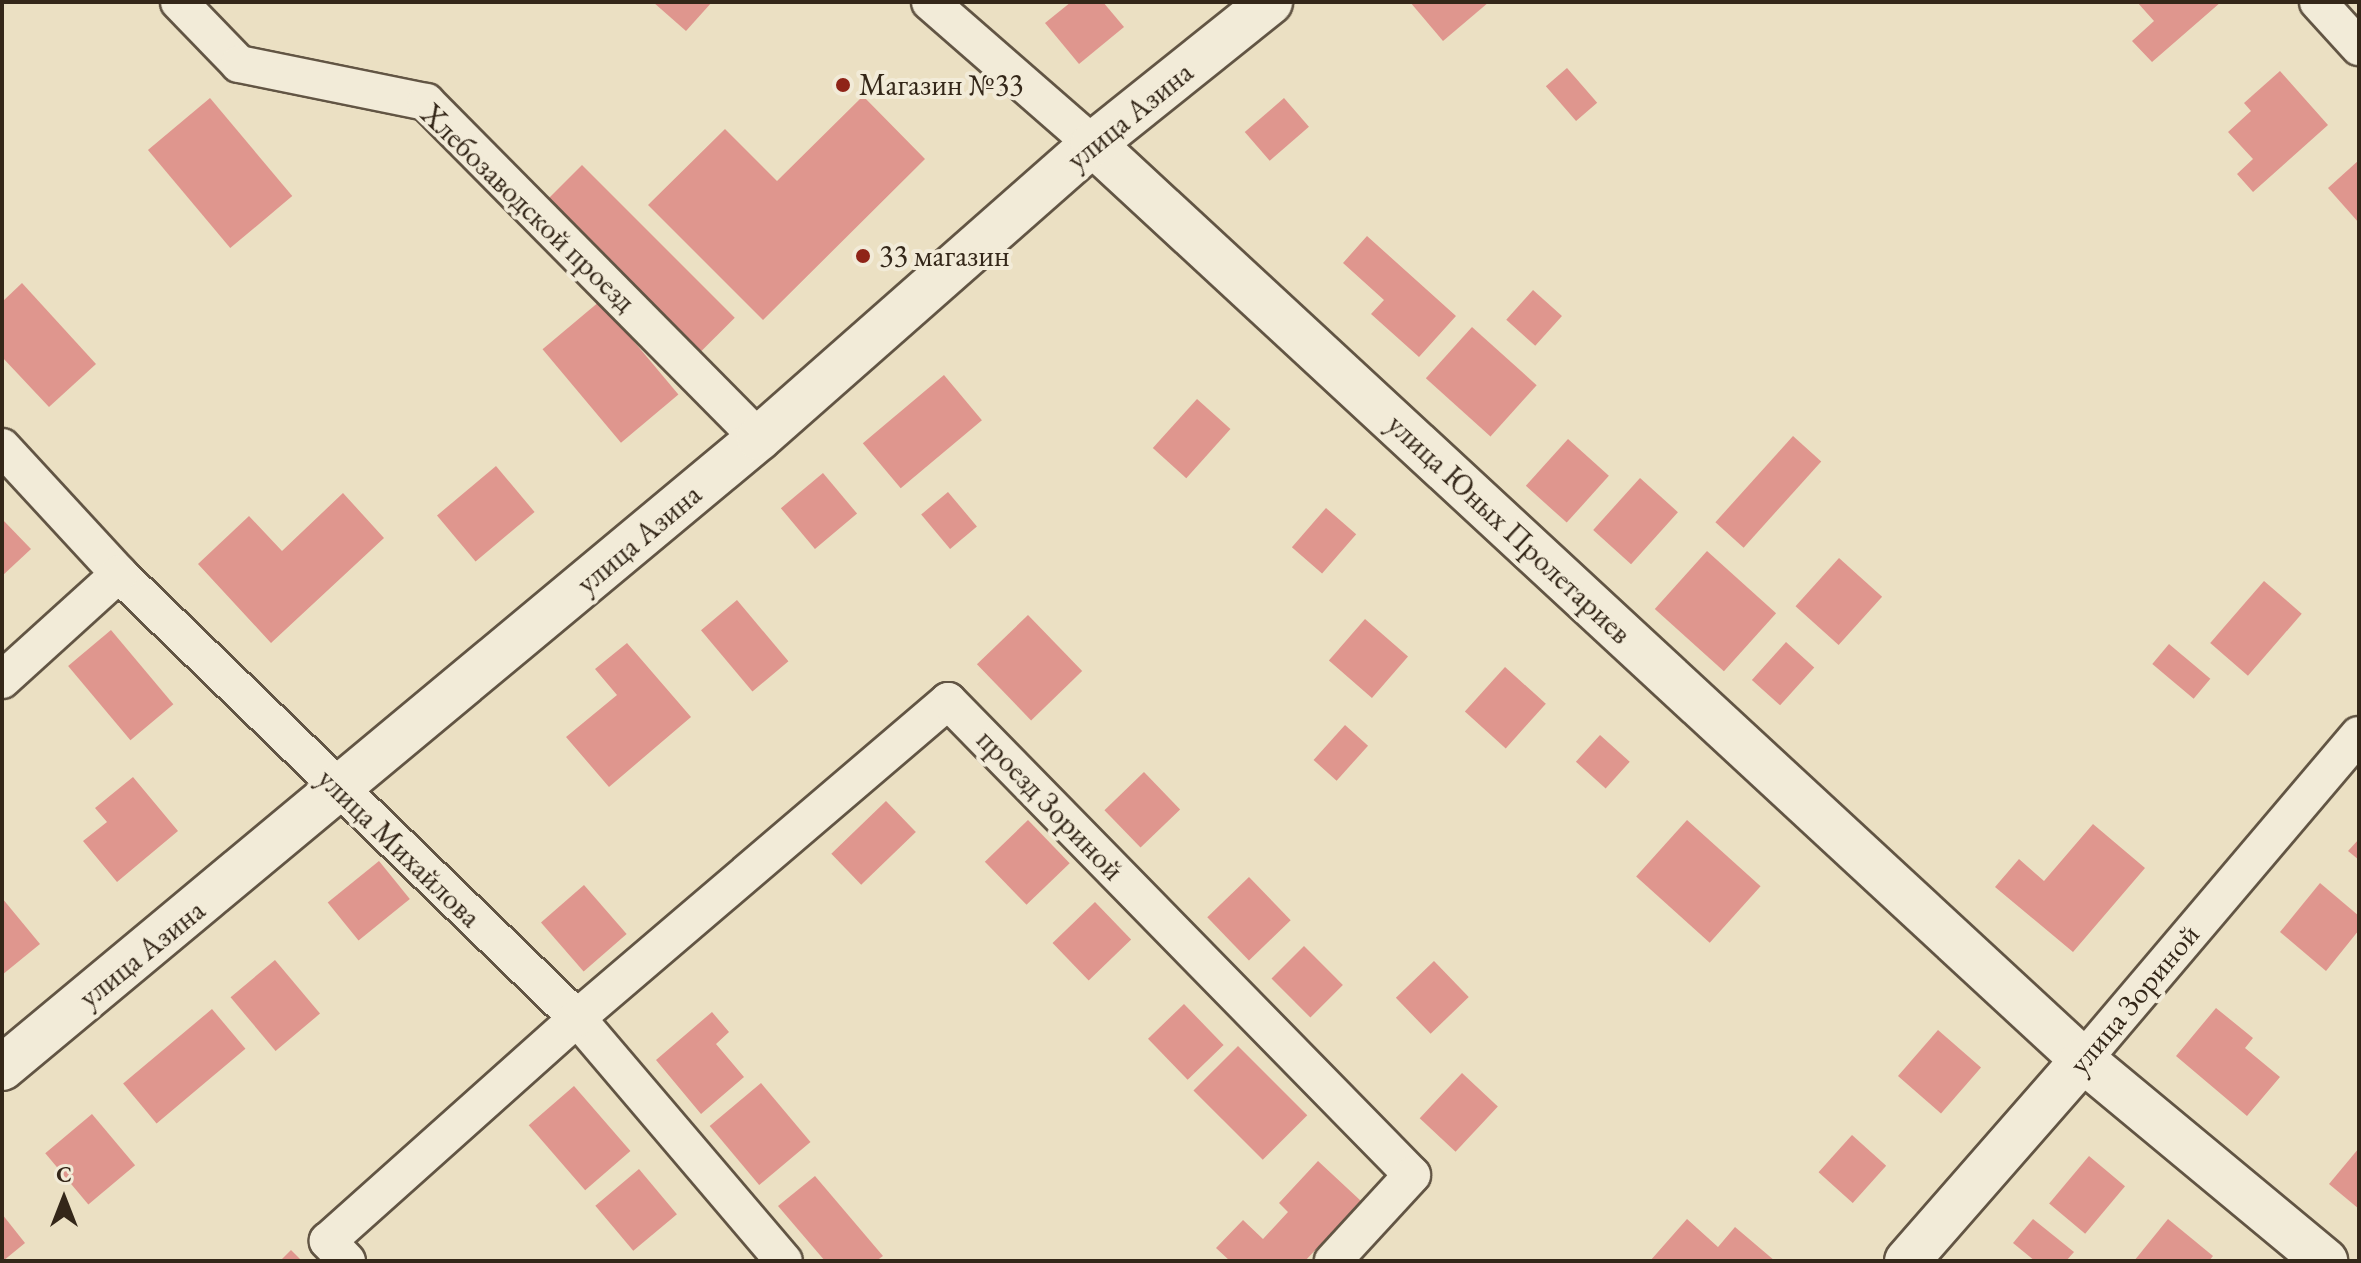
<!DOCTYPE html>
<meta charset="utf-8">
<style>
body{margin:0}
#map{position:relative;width:2361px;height:1263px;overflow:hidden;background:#ebe0c3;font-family:"EB Garamond",serif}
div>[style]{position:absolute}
.building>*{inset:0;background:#df968e;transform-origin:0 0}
.roads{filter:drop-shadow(2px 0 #625544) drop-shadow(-2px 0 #625544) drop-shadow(0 2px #625544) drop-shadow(0 -2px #625544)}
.minor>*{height:36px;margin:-18px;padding:0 18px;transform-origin:18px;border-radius:18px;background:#f2ebd8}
.secondary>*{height:44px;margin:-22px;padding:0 22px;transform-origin:22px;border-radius:22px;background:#f2ebd8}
.dots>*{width:22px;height:22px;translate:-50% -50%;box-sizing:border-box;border:4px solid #f2ebd8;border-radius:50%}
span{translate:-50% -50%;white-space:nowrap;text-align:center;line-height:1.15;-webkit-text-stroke:8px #f2ebd8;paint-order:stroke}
.poi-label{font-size:30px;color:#342719}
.left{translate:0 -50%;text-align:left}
.street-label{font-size:30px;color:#342719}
.frame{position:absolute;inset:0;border:4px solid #342719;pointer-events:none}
.north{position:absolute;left:24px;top:1159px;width:80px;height:80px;-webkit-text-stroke:6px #f2ebd8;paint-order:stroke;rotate:0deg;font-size:22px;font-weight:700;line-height:32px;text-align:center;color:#342719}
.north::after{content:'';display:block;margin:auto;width:28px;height:36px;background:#342719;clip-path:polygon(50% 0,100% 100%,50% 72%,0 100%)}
</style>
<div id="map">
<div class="building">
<div style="clip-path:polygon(653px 2px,712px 2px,686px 31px)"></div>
<div style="clip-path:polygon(1071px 2px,1103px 2px,1124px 27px,1079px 64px,1045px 23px)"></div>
<div style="clip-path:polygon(1410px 2px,1489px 2px,1443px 41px)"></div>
<div style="clip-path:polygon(2137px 2px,2221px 2px,2152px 62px,2132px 41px,2154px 21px)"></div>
<div style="left:1567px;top:68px;width:46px;height:28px;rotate:49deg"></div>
<div style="clip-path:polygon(2280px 71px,2328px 125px,2253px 192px,2237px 174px,2253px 159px,2228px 132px,2251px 111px,2244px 103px)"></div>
<div style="clip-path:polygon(863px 96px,925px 159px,763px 320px,648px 205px,725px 129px,777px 181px)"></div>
<div style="left:210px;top:98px;width:128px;height:81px;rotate:50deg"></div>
<div style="left:1284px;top:98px;width:38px;height:52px;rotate:49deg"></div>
<div style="clip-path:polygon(2359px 160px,2359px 223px,2328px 188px)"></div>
<div style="left:582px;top:165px;width:216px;height:52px;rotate:45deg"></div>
<div style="clip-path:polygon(1367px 236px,1456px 316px,1419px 357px,1371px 314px,1384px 300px,1343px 263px)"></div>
<div style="clip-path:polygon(22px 283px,96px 364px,49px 407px,2px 357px,2px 302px)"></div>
<div style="left:1533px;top:290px;width:39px;height:40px;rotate:42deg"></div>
<div style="left:600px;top:301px;width:122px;height:75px;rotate:50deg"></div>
<div style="left:1472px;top:327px;width:87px;height:69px;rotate:42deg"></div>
<div style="left:944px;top:375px;width:59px;height:106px;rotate:50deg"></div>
<div style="left:1197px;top:399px;width:45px;height:66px;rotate:42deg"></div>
<div style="left:1793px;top:436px;width:38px;height:116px;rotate:42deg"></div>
<div style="left:1568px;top:439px;width:55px;height:63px;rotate:42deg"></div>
<div style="left:496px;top:466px;width:60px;height:77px;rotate:50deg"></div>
<div style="left:823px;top:473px;width:53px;height:55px;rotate:50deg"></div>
<div style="left:1640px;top:478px;width:51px;height:70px;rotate:42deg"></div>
<div style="left:948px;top:492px;width:45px;height:35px;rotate:50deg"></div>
<div style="clip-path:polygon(343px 493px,384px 538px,271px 643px,198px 564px,249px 516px,282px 551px)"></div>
<div style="left:1326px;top:508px;width:40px;height:52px;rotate:41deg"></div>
<div style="clip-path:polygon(2px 519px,31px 549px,2px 576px)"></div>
<div style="left:1707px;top:551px;width:93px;height:78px;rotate:42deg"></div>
<div style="left:1839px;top:558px;width:58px;height:65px;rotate:42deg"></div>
<div style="left:2264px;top:581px;width:50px;height:82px;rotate:41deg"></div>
<div style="left:737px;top:600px;width:80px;height:47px;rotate:50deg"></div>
<div style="left:1028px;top:615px;width:78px;height:71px;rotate:46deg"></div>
<div style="left:1365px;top:619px;width:57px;height:55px;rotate:41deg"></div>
<div style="left:111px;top:630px;width:97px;height:56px;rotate:50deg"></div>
<div style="left:1786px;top:642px;width:38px;height:51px;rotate:42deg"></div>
<div style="clip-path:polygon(627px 643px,691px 717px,609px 787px,566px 737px,617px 695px,595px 669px)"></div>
<div style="left:2169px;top:644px;width:54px;height:26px;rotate:40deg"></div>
<div style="left:1505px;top:667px;width:55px;height:60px;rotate:42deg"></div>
<div style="left:1345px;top:725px;width:31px;height:47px;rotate:42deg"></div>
<div style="left:1600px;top:735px;width:40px;height:36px;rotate:42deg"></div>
<div style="left:1144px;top:772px;width:52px;height:55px;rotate:46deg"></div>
<div style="clip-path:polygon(133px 777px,178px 831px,117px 882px,83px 841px,107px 822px,95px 808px)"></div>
<div style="left:886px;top:801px;width:43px;height:76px;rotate:46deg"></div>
<div style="left:1028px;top:820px;width:60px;height:60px;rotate:46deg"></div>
<div style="left:1687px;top:820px;width:99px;height:76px;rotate:42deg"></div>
<div style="clip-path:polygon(2093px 824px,2145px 868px,2073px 952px,1995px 887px,2019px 859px,2044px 881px)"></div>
<div style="clip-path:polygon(2359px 839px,2359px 860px,2348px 851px)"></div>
<div style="left:379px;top:861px;width:49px;height:66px;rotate:51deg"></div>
<div style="left:1249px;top:877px;width:60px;height:58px;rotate:46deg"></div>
<div style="clip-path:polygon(2320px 883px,2359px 916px,2359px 930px,2326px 971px,2280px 932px)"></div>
<div style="left:584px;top:885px;width:65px;height:57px;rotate:49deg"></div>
<div style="clip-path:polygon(2px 898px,40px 944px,2px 975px)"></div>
<div style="left:1095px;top:902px;width:52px;height:59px;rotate:46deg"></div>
<div style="left:1304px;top:946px;width:55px;height:46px;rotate:45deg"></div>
<div style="left:275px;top:960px;width:70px;height:58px;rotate:50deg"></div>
<div style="left:1434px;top:961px;width:50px;height:53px;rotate:46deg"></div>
<div style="left:1184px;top:1004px;width:57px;height:50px;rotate:46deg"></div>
<div style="clip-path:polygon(2216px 1008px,2253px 1038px,2245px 1048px,2280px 1077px,2247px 1116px,2176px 1056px)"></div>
<div style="left:212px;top:1009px;width:52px;height:116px;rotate:50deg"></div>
<div style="clip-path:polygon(712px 1012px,729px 1032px,716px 1044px,744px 1077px,701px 1114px,656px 1060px)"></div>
<div style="left:1938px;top:1030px;width:57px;height:61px;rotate:41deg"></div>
<div style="left:1238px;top:1046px;width:98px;height:63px;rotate:45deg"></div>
<div style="left:1462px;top:1073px;width:49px;height:62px;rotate:43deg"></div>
<div style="left:761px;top:1083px;width:77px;height:67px;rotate:50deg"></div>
<div style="left:574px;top:1086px;width:86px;height:60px;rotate:49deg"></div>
<div style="left:92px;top:1114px;width:67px;height:61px;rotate:50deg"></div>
<div style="left:1852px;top:1135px;width:46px;height:50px;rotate:42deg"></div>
<div style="clip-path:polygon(2359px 1148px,2359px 1209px,2329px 1184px)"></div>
<div style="left:2089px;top:1156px;width:47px;height:62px;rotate:40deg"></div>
<div style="clip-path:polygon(1318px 1161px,1361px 1201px,1305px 1261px,1230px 1261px,1216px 1248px,1243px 1220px,1263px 1239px,1288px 1212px,1279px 1203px)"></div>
<div style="left:639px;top:1169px;width:59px;height:57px;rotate:50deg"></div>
<div style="clip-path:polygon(815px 1176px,883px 1256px,876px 1261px,825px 1261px,778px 1206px)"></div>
<div style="clip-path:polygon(2px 1214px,25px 1243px,3px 1261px,2px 1261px)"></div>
<div style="clip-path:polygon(1687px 1219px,1718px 1247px,1735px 1227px,1775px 1261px,1650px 1261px)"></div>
<div style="clip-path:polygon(2033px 1219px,2074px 1252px,2066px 1261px,2035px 1261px,2013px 1243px)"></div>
<div style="clip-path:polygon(2168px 1219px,2213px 1256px,2209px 1261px,2134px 1261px)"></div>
<div style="clip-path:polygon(291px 1250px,302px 1261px,280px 1261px)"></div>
</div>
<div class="roads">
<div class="minor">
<div style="left:179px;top:2px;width:86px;rotate:45.9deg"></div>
<div style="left:239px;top:64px;width:191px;rotate:11.5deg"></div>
<div style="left:426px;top:102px;width:473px;rotate:45.3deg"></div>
<div style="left:930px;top:2px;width:216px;rotate:41.1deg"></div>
<div style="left:2318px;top:2px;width:61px;rotate:47.7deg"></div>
<div style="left:2px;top:447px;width:173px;rotate:47.3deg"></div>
<div style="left:119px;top:574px;width:638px;rotate:44.11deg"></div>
<div style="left:577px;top:1018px;width:319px;rotate:49.6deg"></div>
<div style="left:2px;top:680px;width:158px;rotate:-42.2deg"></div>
<div style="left:2083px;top:1060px;width:426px;rotate:-49.7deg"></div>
<div style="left:347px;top:1261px;width:28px;rotate:-134deg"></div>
<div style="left:328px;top:1241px;width:334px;rotate:-41.8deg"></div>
<div style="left:577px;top:1018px;width:488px;rotate:-40.5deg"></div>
<div style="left:948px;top:701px;width:663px;rotate:45.61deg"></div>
<div style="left:1412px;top:1175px;width:117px;rotate:132.6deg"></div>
</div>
<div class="secondary">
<div style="left:1093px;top:144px;width:1349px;rotate:42.78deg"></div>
<div style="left:2083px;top:1060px;width:315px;rotate:39.7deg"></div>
<div style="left:2px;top:1068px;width:985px;rotate:-39.77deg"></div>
<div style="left:759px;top:438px;width:445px;rotate:-41.4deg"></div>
<div style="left:1093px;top:144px;width:227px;rotate:-38.7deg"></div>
<div style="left:1907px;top:1261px;width:267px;rotate:-48.8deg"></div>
</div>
</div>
<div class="dots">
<div style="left:843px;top:85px;background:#8f2418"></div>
<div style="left:863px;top:256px;background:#8f2418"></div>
</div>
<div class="poi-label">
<span class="left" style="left:859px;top:85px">Магазин №33</span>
<span class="left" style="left:879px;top:256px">33 магазин</span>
</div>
<div class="street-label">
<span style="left:1130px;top:116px;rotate:-39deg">улица Азина</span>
<span style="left:528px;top:208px;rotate:44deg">Хлебозаводской проезд</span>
<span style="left:1509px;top:529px;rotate:43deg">улица Юных Пролетариев</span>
<span style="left:639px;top:539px;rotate:-40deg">улица Азина</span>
<span style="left:1050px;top:805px;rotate:46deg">проезд Зориной</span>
<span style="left:399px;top:848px;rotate:44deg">улица Михайлова</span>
<span style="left:142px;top:954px;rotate:-39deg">улица Азина</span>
<span style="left:2134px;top:999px;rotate:-50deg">улица Зориной</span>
</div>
<div class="frame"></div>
<div class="north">С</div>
</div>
